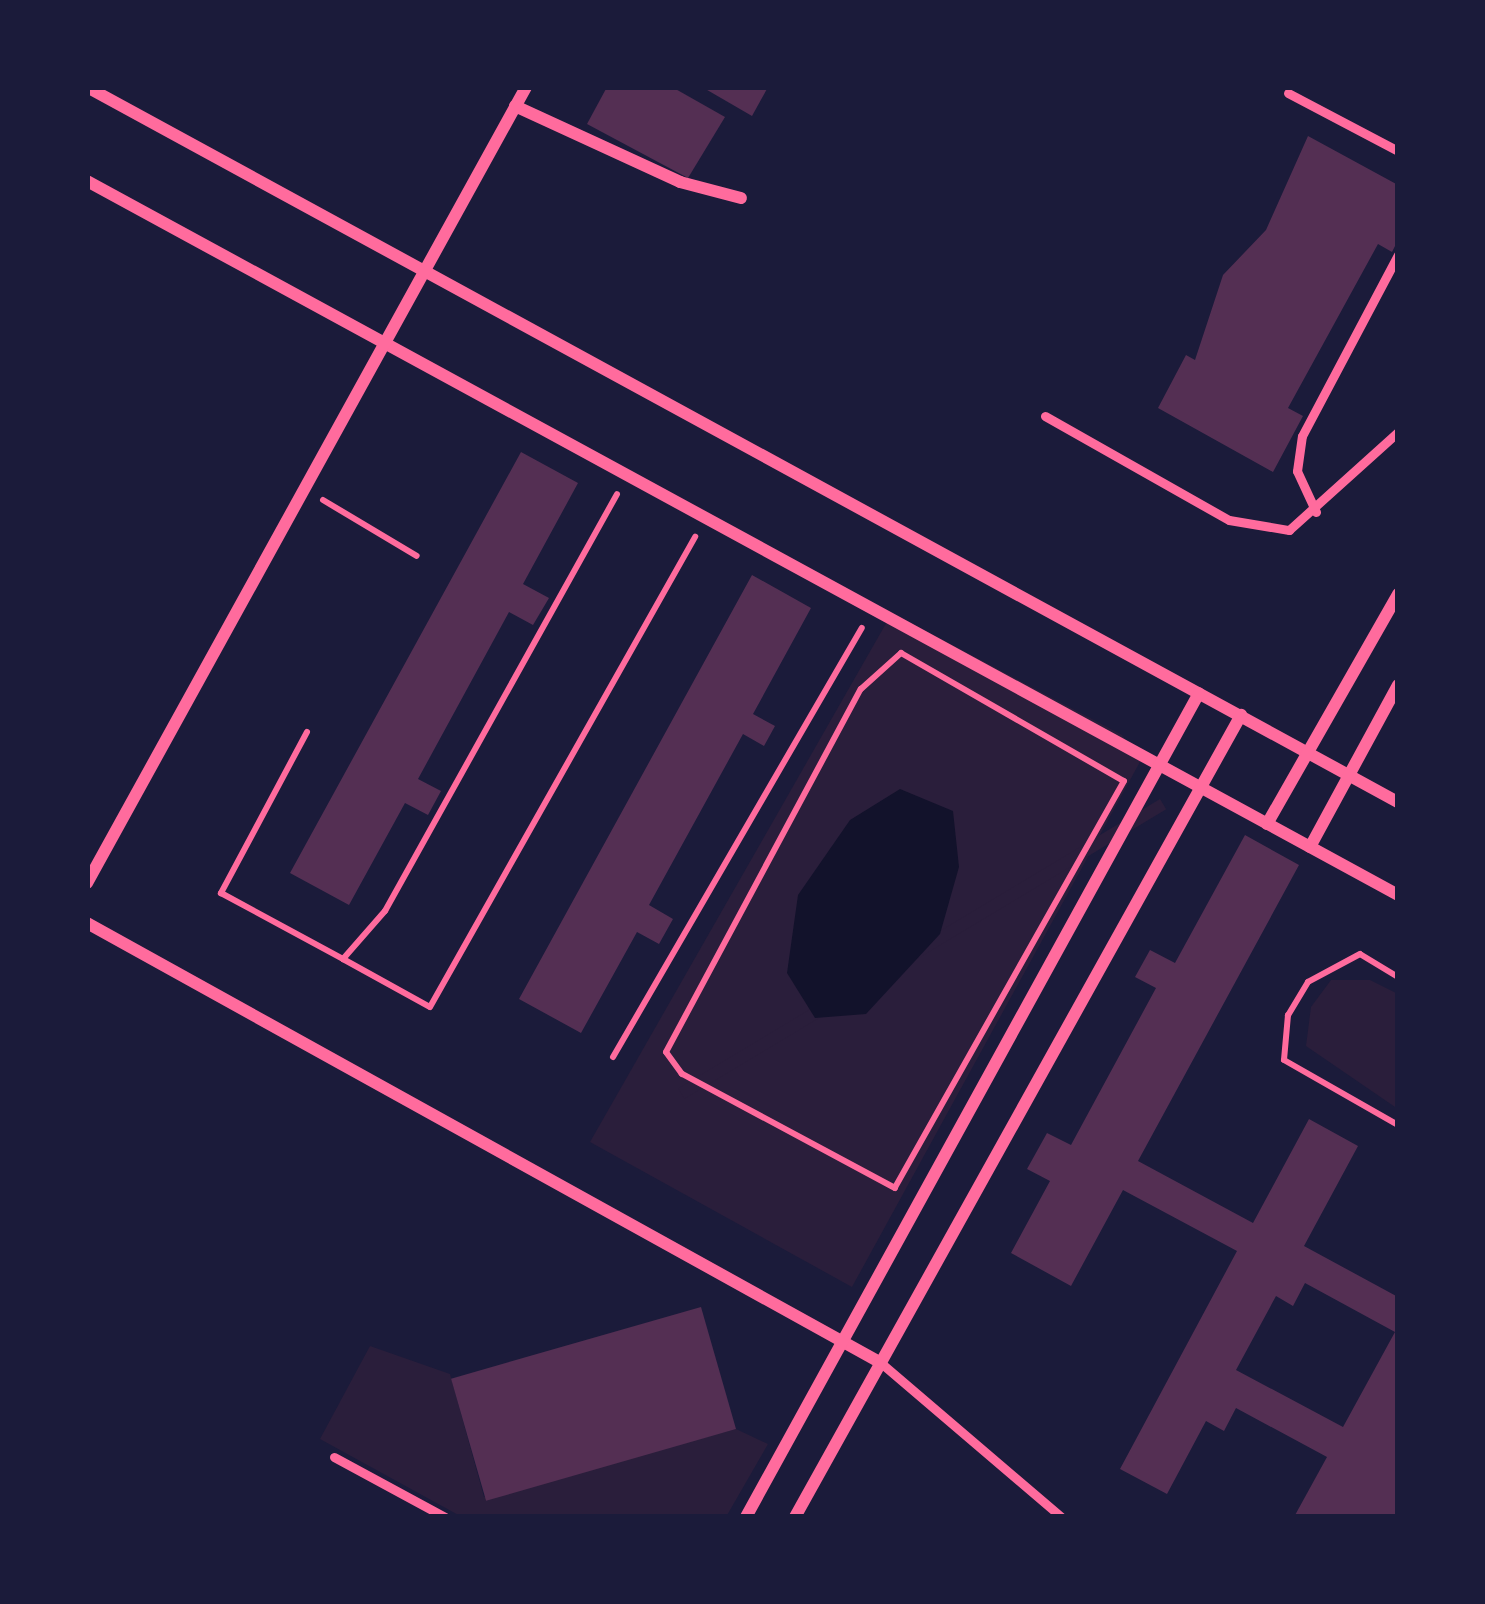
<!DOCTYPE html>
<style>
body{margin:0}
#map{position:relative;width:1485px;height:1604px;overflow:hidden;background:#1b1b3a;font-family:Literata,serif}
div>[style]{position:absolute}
.green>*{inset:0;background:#2a1e3b;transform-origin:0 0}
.water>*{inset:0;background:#12122b}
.building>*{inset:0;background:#542f53;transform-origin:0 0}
.path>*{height:6px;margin:-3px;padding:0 3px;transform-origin:3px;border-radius:3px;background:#ff6b9d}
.service>*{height:9px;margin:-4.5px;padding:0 4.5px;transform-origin:4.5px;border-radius:4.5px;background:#ff6b9d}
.minor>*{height:12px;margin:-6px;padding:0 6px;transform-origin:6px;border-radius:6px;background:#ff6b9d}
span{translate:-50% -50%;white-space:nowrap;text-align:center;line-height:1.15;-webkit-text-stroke:10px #1b1b3a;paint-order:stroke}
.frame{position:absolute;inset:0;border:90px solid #1b1b3a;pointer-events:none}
</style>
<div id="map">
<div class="green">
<div style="clip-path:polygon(892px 613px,1122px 735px,1141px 760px,852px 1287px,590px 1142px)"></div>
<div style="left:1160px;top:799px;width:12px;height:562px;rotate:59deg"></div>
<div style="clip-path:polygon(1331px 980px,1370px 980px,1398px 994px,1398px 1109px,1306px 1046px,1311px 1007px)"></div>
<div style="clip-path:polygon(370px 1346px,450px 1374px,484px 1497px,736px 1429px,768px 1444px,726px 1517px,462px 1517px,320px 1439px)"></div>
</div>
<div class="water">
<div style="clip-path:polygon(900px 789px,953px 811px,959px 867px,940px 934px,866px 1014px,815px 1018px,787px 973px,798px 895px,850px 820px)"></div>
</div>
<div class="building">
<div style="clip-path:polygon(607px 87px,672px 87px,725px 117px,688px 178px,587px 124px)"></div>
<div style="clip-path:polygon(702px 87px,768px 87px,752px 116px)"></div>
<div style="clip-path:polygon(1308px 136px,1398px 185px,1398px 240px,1392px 252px,1378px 244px,1288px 408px,1303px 416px,1273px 472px,1158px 408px,1186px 355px,1195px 360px,1223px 275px,1266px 230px)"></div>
<div style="clip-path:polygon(521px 452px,578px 483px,523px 584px,549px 598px,533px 625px,509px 612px,418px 779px,441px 791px,428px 815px,405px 803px,349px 905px,290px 873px)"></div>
<div style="clip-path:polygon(752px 575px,811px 608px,753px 714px,775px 726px,764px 746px,743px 734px,649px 905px,673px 919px,659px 944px,637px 932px,581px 1033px,519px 999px)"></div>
<div style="clip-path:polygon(evenodd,1245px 835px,1299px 865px,1138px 1161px,1253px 1223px,1309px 1119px,1358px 1146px,1304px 1246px,1398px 1297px,1398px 1517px,1294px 1517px,1327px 1457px,1236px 1408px,1224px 1431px,1206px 1421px,1167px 1494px,1120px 1469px,1237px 1251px,1123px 1190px,1071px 1286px,1011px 1253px,1050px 1181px,1027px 1169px,1047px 1133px,1071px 1145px,1156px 988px,1135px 977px,1150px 950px,1175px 963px,1245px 835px,1305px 1283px,1395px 1332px,1343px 1427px,1236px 1370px,1276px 1296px,1293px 1306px,1305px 1283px)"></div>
<div style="left:701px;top:1307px;width:127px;height:260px;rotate:74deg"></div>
</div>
<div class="path">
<div style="left:323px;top:500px;width:109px;rotate:30.8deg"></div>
<div style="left:901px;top:653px;width:257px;rotate:29.9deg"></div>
<div style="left:1124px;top:781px;width:467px;rotate:119.4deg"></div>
<div style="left:895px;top:1188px;width:242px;rotate:-151.8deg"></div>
<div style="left:682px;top:1074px;width:27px;rotate:-126deg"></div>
<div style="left:666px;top:1052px;width:412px;rotate:-61.8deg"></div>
<div style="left:861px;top:689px;width:54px;rotate:-42deg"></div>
<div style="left:307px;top:732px;width:183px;rotate:118.1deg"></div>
<div style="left:221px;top:893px;width:139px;rotate:28.4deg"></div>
<div style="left:343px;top:959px;width:64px;rotate:-48.8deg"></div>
<div style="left:385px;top:911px;width:477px;rotate:-60.9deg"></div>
<div style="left:343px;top:959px;width:99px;rotate:28.9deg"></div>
<div style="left:430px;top:1007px;width:540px;rotate:-60.58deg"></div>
<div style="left:1398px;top:977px;width:44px;rotate:-148.8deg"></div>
<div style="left:1360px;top:954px;width:59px;rotate:151.7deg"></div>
<div style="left:1308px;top:982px;width:39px;rotate:121deg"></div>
<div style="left:1288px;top:1015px;width:45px;rotate:95.1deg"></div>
<div style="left:1284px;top:1060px;width:131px;rotate:29.7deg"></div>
<div style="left:613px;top:1057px;width:496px;rotate:-59.9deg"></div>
</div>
<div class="service">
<div style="left:1288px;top:93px;width:124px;rotate:27.8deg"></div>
<div style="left:1045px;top:416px;width:211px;rotate:29.5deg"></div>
<div style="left:1229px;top:520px;width:61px;rotate:9.5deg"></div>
<div style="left:1289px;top:530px;width:147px;rotate:-42deg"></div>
<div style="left:1316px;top:512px;width:45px;rotate:-114.9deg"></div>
<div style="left:1297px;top:471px;width:35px;rotate:-82deg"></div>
<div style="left:1302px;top:436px;width:205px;rotate:-62.1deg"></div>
<div style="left:881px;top:1363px;width:237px;rotate:40.5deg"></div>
<div style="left:334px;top:1457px;width:126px;rotate:28.4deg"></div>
</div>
<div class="minor">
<div style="left:87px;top:87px;width:1493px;rotate:28.61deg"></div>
<div style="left:515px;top:106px;width:182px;rotate:24.7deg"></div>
<div style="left:680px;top:182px;width:63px;rotate:14.7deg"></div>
<div style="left:87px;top:181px;width:1493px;rotate:28.57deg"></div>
<div style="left:1267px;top:824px;width:265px;rotate:-60.3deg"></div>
<div style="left:1310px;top:847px;width:184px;rotate:-61.5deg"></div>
<div style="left:87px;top:883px;width:909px;rotate:-61.12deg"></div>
<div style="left:87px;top:923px;width:908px;rotate:28.99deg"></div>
<div style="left:746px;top:1517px;width:940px;rotate:-61.2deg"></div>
<div style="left:795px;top:1517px;width:918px;rotate:-60.92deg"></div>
</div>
<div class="frame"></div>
</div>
